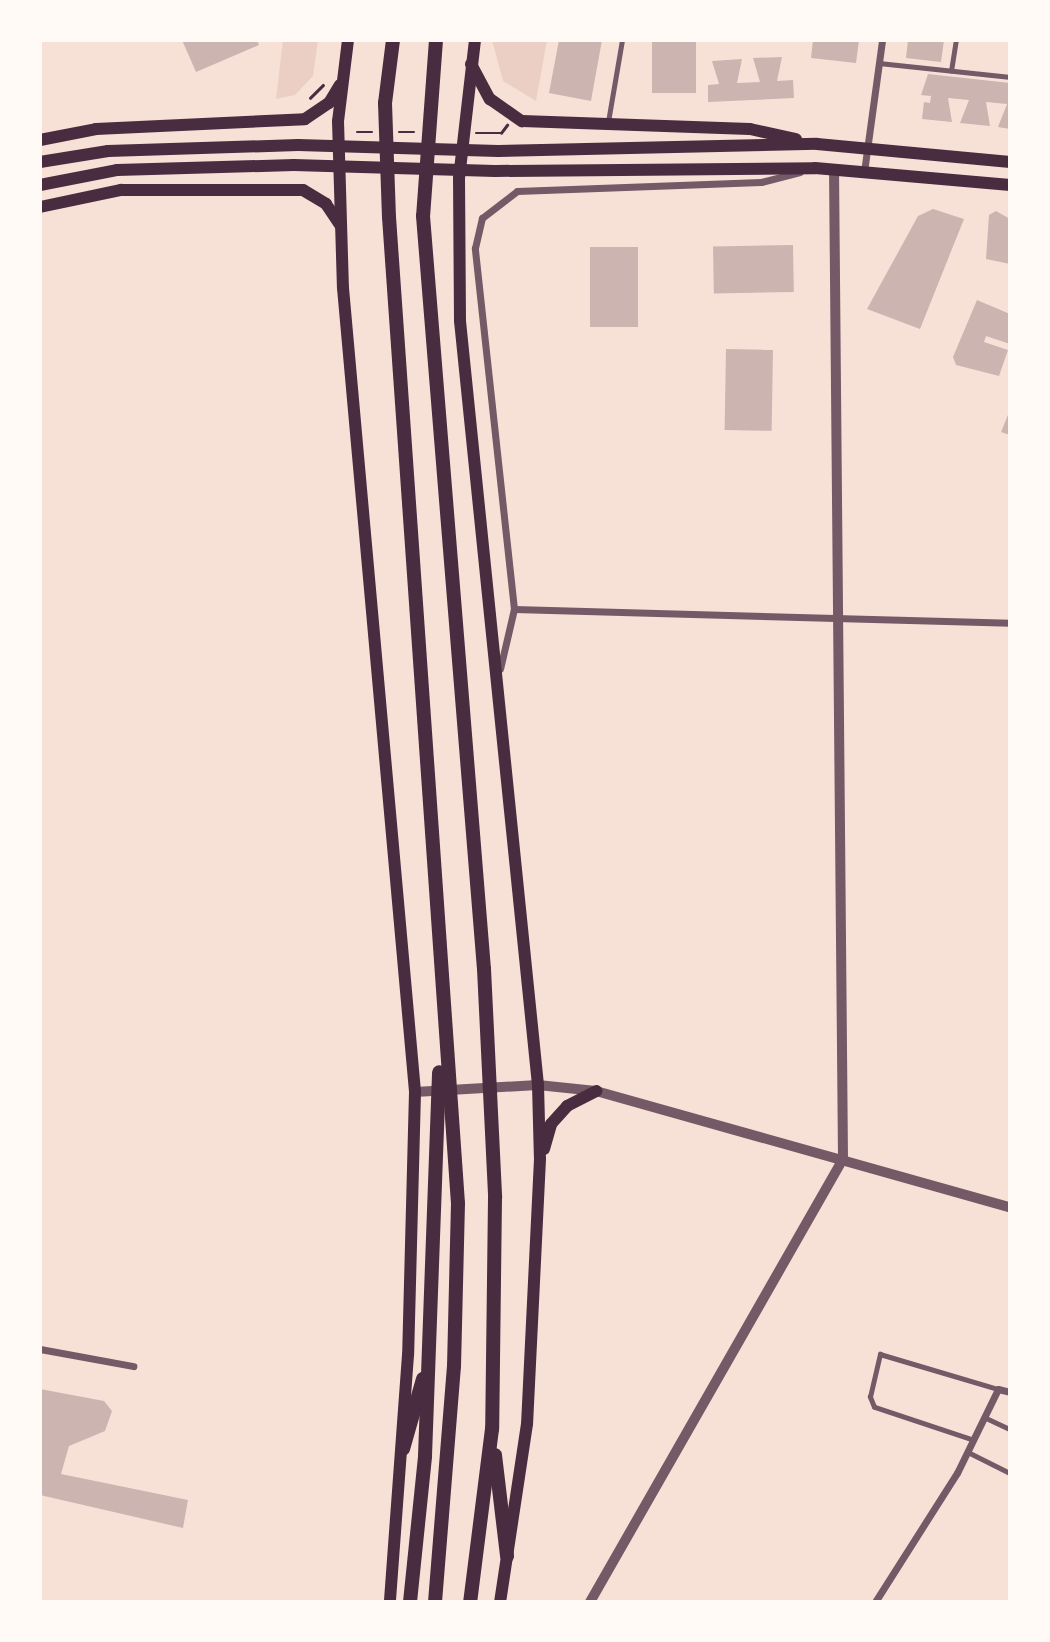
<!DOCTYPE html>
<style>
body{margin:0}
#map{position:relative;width:1050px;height:1642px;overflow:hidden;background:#f7e1d7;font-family:Lora,serif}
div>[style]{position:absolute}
.green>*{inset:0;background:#ebcfc5}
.building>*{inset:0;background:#ccb4b1;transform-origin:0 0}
.path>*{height:2.5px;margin:-1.25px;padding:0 1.25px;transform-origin:1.25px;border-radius:1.25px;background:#4a2c40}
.service>*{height:4.5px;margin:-2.25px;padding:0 2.25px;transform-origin:2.25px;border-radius:2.25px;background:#755966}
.minor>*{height:7px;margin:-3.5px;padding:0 3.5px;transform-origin:3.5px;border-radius:3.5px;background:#755966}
.tertiary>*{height:10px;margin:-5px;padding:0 5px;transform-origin:5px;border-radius:5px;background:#755966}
.secondary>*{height:12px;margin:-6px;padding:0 6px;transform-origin:6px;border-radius:6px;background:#4a2c40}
.trunk>*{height:14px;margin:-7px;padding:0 7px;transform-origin:7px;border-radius:7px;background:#4a2c40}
span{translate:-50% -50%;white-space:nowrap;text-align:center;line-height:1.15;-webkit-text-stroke:7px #fffaf5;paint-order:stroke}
.frame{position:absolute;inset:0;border:42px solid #fffaf5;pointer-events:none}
</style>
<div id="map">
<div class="green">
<div style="clip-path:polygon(283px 40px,318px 40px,313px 76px,295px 95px,276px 99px)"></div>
<div style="clip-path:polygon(492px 40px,547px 40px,536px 101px,503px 81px)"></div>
</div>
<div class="building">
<div style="clip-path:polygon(182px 40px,257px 40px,259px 45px,196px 72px)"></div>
<div style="clip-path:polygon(559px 40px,602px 40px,591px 101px,549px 93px)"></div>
<div style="left:652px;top:40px;width:44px;height:53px"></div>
<div style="clip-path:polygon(813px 40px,859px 40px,856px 63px,811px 58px)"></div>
<div style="clip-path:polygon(908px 40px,944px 40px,941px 62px,906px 58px)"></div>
<div style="clip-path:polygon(782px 57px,777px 81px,793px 80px,794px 98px,708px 102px,708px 85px,719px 84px,712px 61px,742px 59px,737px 83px,760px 82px,753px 58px)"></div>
<div style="clip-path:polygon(928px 74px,1010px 83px,1010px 129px,998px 127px,1007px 104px,986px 102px,990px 126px,960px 123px,969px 100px,948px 98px,952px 122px,922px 119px,924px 102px,930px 103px,931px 96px,921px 95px)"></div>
<div style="clip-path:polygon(933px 209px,964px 219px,920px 329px,867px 309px,918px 216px)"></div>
<div style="clip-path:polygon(996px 211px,1010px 219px,1010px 264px,986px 259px,989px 215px)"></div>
<div style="left:793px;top:245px;width:47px;height:80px;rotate:89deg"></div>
<div style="left:590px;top:247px;width:48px;height:80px"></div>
<div style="clip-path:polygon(977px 300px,1010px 314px,1010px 344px,986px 336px,984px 342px,1008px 350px,999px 376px,956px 365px,953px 357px)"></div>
<div style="left:726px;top:349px;width:47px;height:81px;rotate:1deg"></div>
<div style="clip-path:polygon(1010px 410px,1010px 435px,1001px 432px)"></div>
<div style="clip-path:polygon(40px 1389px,104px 1401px,112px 1411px,105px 1431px,69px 1446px,61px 1474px,188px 1500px,183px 1528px,40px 1495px)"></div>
</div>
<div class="path">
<div style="left:310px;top:98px;width:18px;rotate:-45deg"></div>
<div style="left:357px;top:132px;width:15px"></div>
<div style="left:399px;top:132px;width:15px"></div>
<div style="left:476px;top:133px;width:25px"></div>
<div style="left:501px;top:133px;width:10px;rotate:-53deg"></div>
</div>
<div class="service">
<div style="left:879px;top:63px;width:132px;rotate:6.1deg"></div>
<div style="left:951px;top:71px;width:31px;rotate:-81deg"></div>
<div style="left:608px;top:122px;width:83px;rotate:-80.3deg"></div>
<div style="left:984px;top:1417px;width:29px;rotate:25deg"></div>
<div style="left:973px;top:1440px;width:104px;rotate:-161.6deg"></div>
<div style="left:874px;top:1407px;width:11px;rotate:-112deg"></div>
<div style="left:870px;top:1397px;width:44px;rotate:-76.9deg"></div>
<div style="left:880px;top:1354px;width:123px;rotate:16.5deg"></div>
<div style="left:968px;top:1452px;width:47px;rotate:26.6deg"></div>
</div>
<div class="minor">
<div style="left:864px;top:172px;width:133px;rotate:-82.2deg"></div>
<div style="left:514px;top:609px;width:496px;rotate:1.6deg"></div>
<div style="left:500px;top:669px;width:62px;rotate:-76.9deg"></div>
<div style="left:514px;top:609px;width:363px;rotate:-96.2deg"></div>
<div style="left:475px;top:248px;width:31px;rotate:-77deg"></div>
<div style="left:482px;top:218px;width:44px;rotate:-37.6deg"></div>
<div style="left:517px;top:191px;width:244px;rotate:-2.1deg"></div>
<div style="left:761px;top:182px;width:40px;rotate:-14.4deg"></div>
<div style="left:40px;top:1349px;width:95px;rotate:10.4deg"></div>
<div style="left:875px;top:1602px;width:153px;rotate:-57.6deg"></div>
<div style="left:957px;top:1473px;width:93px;rotate:-64deg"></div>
<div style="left:998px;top:1389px;width:12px;rotate:14deg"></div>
</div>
<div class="tertiary">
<div style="left:415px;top:1092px;width:123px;rotate:-3.3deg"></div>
<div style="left:538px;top:1085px;width:58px;rotate:5.9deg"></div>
<div style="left:596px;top:1091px;width:430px;rotate:15.7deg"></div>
<div style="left:590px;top:1602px;width:510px;rotate:-60.27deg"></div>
<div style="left:843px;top:1159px;width:989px;rotate:-90.52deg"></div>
</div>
<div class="secondary">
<div style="left:348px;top:40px;width:82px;rotate:97deg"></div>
<div style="left:338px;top:121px;width:167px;rotate:88.3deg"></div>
<div style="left:343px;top:288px;width:807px;rotate:84.88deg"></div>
<div style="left:415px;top:1092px;width:263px;rotate:91.5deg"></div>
<div style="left:408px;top:1355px;width:248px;rotate:94.2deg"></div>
<div style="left:475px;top:40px;width:139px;rotate:96.6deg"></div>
<div style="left:459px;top:178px;width:143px;rotate:89.6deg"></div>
<div style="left:460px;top:321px;width:768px;rotate:84.17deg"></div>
<div style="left:538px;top:1085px;width:74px;rotate:88.5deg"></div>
<div style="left:540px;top:1159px;width:265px;rotate:92.8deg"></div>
<div style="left:527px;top:1424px;width:180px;rotate:98.6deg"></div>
<div style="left:471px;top:64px;width:40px;rotate:62deg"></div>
<div style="left:490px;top:99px;width:39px;rotate:35deg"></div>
<div style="left:522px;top:121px;width:228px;rotate:2deg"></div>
<div style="left:750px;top:129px;width:47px;rotate:12.3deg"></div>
<div style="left:40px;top:140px;width:57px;rotate:-11.1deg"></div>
<div style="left:96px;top:129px;width:209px;rotate:-2.7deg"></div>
<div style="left:305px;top:119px;width:29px;rotate:-34deg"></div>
<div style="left:329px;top:103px;width:21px;rotate:-59deg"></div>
<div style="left:40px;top:162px;width:69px;rotate:-9.2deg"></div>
<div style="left:108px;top:151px;width:190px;rotate:-1.8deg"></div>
<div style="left:298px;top:145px;width:200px;rotate:1.7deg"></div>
<div style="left:498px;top:151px;width:319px;rotate:-1.3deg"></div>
<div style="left:817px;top:144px;width:194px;rotate:5.3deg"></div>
<div style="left:40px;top:185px;width:78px;rotate:-11deg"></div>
<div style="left:117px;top:170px;width:177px;rotate:-1.6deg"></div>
<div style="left:294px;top:165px;width:201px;rotate:1.7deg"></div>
<div style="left:495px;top:171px;width:320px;rotate:-0.5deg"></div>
<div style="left:815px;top:168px;width:196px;rotate:5deg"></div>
<div style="left:40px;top:207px;width:83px;rotate:-11.9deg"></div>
<div style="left:121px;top:190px;width:182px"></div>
<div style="left:303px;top:190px;width:27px;rotate:31deg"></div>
<div style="left:326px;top:204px;width:27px;rotate:56deg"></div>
<div style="left:544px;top:1149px;width:26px;rotate:-74deg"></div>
<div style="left:551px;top:1124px;width:24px;rotate:-48deg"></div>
<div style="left:567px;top:1106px;width:33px;rotate:-27deg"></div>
</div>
<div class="trunk">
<div style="left:393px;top:40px;width:64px;rotate:97.2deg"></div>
<div style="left:385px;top:103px;width:114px;rotate:88deg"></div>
<div style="left:389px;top:217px;width:988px;rotate:86deg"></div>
<div style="left:458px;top:1203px;width:163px;rotate:91.4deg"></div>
<div style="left:454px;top:1366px;width:237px;rotate:94.6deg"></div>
<div style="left:436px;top:40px;width:176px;rotate:94.2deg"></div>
<div style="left:423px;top:216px;width:755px;rotate:85.37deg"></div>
<div style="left:484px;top:969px;width:229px;rotate:87.2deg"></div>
<div style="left:495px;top:1198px;width:231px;rotate:90.7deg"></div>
<div style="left:492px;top:1429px;width:174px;rotate:97.2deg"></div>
<div style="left:403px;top:1449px;width:73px;rotate:-74.1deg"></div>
<div style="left:495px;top:1455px;width:102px;rotate:83.2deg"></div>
<div style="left:410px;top:1602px;width:147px;rotate:-84.1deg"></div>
<div style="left:425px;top:1456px;width:384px;rotate:-87.9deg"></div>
</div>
<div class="frame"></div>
</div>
